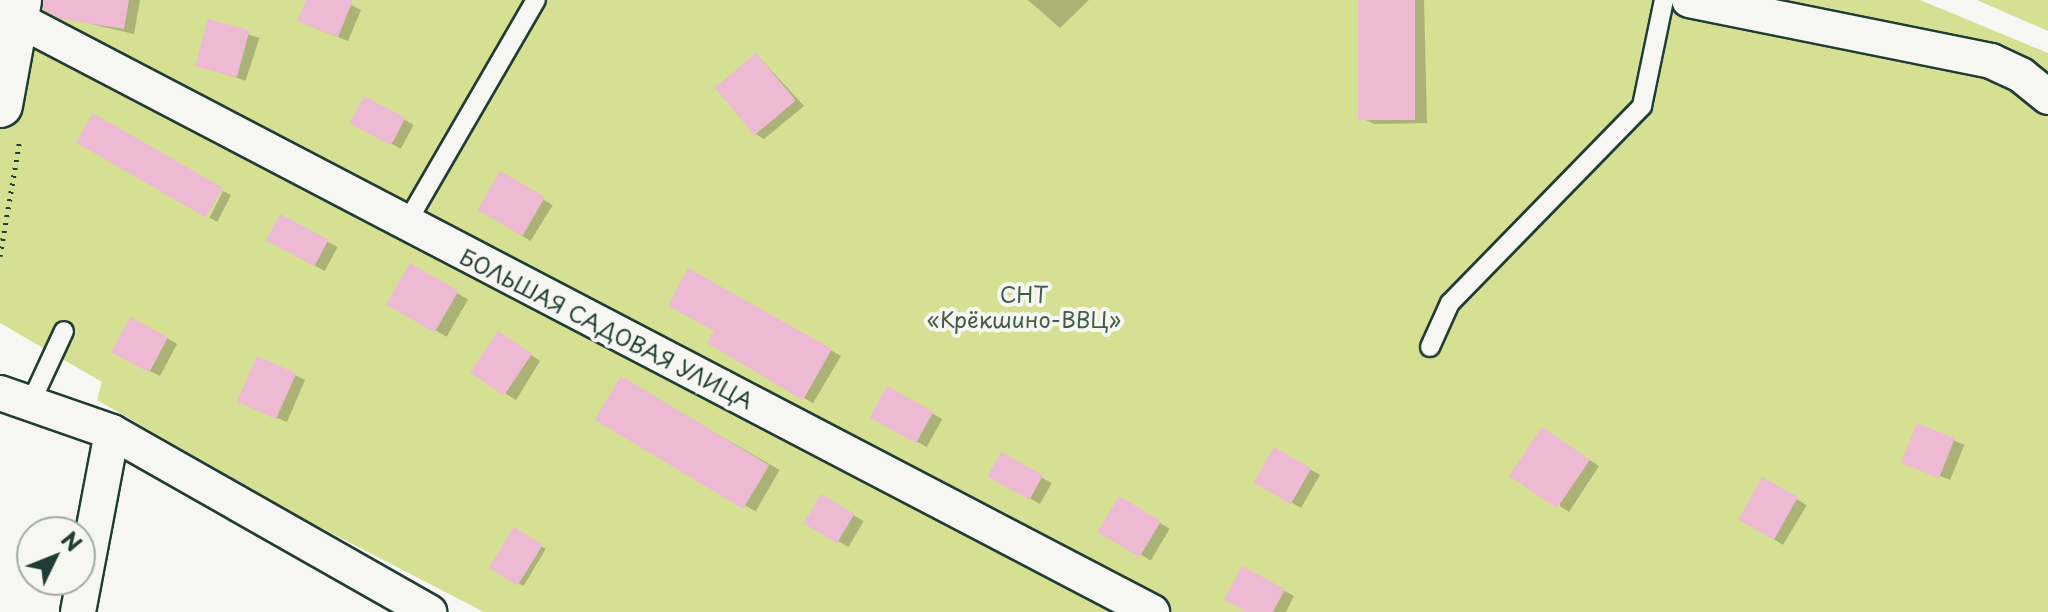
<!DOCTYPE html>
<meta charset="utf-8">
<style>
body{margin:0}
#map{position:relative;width:2048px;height:612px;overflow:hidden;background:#f6f6f2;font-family:"Playpen Sans",sans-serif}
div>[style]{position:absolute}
.green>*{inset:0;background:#d5e093}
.shadow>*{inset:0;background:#0003;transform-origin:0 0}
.building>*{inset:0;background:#eeb9d3;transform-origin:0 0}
.path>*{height:5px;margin-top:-2.5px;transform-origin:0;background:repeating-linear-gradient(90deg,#1f3d34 0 2px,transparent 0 8px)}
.roads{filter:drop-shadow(2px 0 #1f3d34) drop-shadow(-2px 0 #1f3d34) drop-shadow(0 2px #1f3d34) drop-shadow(0 -2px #1f3d34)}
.service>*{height:18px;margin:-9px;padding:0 9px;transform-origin:9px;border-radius:9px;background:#f6f6f2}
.minor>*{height:34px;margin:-17px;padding:0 17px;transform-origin:17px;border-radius:17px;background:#f6f6f2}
.secondary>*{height:44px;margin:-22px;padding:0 22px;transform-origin:22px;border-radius:22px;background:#f6f6f2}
span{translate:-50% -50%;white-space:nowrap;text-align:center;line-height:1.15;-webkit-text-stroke:8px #f6f6f2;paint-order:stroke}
.park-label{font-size:22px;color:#435e47}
.street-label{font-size:22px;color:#1f3d34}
.north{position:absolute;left:16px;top:516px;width:80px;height:80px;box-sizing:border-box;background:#f6f6f2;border:2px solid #a0aca6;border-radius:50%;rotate:47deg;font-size:22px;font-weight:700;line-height:32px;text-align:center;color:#1f3d34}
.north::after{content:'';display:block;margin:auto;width:28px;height:36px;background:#1f3d34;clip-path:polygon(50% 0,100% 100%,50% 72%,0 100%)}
</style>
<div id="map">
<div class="green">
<div style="clip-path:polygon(0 0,1920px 0,2048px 53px,2048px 612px,484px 612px,302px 518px,97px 400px,102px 382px,0 323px)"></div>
<div style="clip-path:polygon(1977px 0,2048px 0,2048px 31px)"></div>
</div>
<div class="shadow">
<div style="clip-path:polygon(82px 0,140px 0,134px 34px,79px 21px)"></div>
<div style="clip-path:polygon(308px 0,341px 0,361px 10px,348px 41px,310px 26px)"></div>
<div style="clip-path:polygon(1028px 0,1089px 0,1060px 28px)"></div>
<div style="clip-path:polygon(1360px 0,1424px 0,1427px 123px,1374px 124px,1364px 119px)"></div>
<div style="left:210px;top:22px;width:52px;height:45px;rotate:18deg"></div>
<div style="clip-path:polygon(757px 55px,804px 106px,764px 139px,754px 133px)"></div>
<div style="left:365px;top:99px;width:55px;height:27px;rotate:28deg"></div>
<div style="left:501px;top:173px;width:61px;height:42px;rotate:32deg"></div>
<div style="left:223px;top:191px;width:9px;height:30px;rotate:27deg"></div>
<div style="left:281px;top:217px;width:64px;height:27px;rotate:28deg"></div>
<div style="left:410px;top:266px;width:67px;height:43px;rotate:30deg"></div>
<div style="clip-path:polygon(689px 271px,841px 356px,813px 403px,709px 343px,716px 330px)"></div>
<div style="clip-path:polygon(167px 338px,177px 344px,160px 376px,124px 358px)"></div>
<div style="clip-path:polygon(508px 339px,540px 361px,516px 400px,506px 394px)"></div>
<div style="clip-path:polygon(295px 375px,305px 380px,287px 422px,250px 407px)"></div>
<div style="left:622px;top:379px;width:182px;height:48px;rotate:30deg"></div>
<div style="left:888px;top:389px;width:62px;height:32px;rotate:29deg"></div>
<div style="left:1918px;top:426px;width:50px;height:38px;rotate:22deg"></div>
<div style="clip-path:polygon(1552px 436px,1599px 466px,1569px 512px,1560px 506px)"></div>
<div style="left:1275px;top:449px;width:52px;height:38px;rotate:30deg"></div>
<div style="left:1001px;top:455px;width:58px;height:24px;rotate:29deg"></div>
<div style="left:1763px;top:479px;width:51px;height:46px;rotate:31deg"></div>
<div style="left:822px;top:497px;width:48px;height:30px;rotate:30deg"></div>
<div style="left:1120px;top:499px;width:58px;height:37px;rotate:31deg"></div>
<div style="left:514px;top:530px;width:37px;height:43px;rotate:31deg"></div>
<div style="clip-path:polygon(1243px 569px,1294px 596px,1286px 612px,1250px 612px)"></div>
</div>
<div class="building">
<div style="clip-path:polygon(44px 0,129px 0,124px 29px,61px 19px,44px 10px)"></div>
<div style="clip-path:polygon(306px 0,353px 0,338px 37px,297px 21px)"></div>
<div style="left:1358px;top:0;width:57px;height:120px"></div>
<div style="left:208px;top:19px;width:43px;height:49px;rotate:15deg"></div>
<div style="left:756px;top:53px;width:62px;height:54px;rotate:50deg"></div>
<div style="left:364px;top:96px;width:47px;height:31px;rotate:28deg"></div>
<div style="left:93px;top:113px;width:150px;height:34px;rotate:30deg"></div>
<div style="left:500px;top:171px;width:52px;height:45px;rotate:30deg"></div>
<div style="left:280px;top:214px;width:55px;height:30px;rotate:28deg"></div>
<div style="left:410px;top:263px;width:56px;height:48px;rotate:30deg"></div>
<div style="clip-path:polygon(688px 268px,832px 349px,803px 400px,707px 343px,714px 331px,668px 306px)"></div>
<div style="left:130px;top:317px;width:43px;height:40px;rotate:28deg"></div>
<div style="left:498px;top:331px;width:41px;height:50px;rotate:34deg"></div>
<div style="left:257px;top:356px;width:43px;height:50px;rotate:24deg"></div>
<div style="left:621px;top:376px;width:173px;height:51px;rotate:31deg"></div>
<div style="left:887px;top:386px;width:53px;height:36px;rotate:29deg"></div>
<div style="left:1917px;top:423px;width:41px;height:43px;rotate:22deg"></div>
<div style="left:1542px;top:427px;width:58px;height:59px;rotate:34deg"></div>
<div style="left:1274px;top:447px;width:43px;height:41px;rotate:30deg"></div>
<div style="left:1001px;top:452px;width:48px;height:28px;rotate:29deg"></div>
<div style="left:1762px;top:477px;width:41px;height:49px;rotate:29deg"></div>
<div style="left:821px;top:494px;width:39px;height:34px;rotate:31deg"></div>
<div style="left:1119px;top:496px;width:49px;height:42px;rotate:31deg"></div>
<div style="left:514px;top:527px;width:34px;height:48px;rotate:32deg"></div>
<div style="clip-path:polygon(1242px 566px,1285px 589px,1273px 612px,1247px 612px,1224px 600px)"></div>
</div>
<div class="path">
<div style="left:0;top:256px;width:119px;rotate:-80.3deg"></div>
</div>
<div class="roads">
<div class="service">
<div style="left:406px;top:224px;width:259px;rotate:-59.9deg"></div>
<div style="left:1430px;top:347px;width:48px;rotate:-65.6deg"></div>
<div style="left:1450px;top:303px;width:275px;rotate:-45.7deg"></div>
<div style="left:1642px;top:106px;width:108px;rotate:-78.3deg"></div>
<div style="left:31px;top:402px;width:78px;rotate:-65.1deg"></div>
</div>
<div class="minor">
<div style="left:1689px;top:0;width:308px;rotate:11.4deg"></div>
<div style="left:1991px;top:61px;width:33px;rotate:25deg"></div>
<div style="left:2021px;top:75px;width:35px;rotate:39deg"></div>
<div style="left:0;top:10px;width:1300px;rotate:27.59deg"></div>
<div style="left:0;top:393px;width:119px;rotate:19.2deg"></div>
<div style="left:112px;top:432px;width:365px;rotate:29.6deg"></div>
<div style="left:78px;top:612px;width:183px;rotate:-79.3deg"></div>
</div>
<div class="secondary">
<div style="left:0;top:105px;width:107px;rotate:-79.7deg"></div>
</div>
</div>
<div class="park-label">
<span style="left:1024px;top:306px">СНТ<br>«Крёкшино-ВВЦ»</span>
</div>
<div class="street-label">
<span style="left:607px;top:328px;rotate:27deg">БОЛЬШАЯ САДОВАЯ УЛИЦА</span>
</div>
<div class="north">N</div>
</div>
